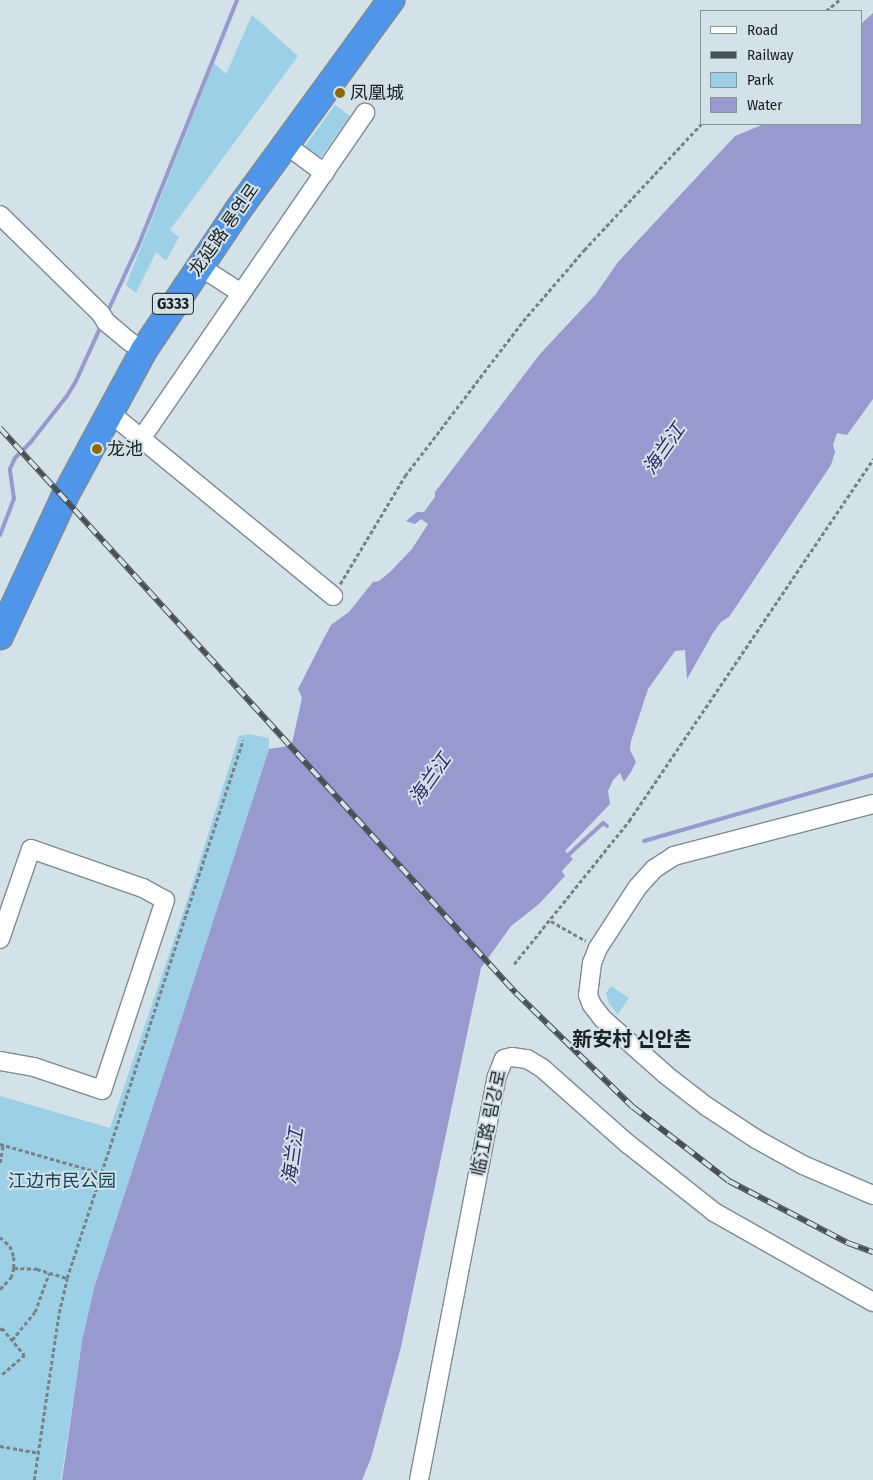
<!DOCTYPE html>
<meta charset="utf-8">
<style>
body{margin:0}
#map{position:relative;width:873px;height:1480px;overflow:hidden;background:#d3e1e8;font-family:"Fira Sans Condensed","Noto Sans SC","Noto Sans KR",sans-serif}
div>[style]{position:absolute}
.green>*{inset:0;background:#9cd0e6;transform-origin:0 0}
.water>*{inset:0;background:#9799cf}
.stream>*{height:4px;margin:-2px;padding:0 2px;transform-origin:2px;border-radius:2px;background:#9799cf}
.path>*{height:2.5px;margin-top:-1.25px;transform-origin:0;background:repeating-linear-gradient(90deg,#788286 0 4px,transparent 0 6.5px)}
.roads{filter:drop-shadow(1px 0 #7d8b90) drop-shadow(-1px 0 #7d8b90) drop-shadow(0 1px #7d8b90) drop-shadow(0 -1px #7d8b90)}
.minor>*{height:18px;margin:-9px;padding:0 9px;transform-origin:9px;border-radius:9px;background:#fff}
.highway>*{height:26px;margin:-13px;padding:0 13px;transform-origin:13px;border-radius:13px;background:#4f96eb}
.rail>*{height:5.5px;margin-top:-2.75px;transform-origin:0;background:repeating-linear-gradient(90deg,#d3e1e8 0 11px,#495053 0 22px);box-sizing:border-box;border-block:1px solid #495053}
.dots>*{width:14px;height:14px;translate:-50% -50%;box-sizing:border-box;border:2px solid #d3e1e8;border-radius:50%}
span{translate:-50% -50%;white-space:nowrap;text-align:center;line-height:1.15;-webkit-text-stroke:4px #d3e1e8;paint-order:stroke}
.shield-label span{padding:1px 4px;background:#d3e1e8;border:1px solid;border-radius:4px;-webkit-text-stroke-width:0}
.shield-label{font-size:16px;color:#1b2022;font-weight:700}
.poi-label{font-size:18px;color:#1b2022}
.left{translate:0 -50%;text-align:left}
.street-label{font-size:18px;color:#1b2022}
.park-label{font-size:18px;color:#0d475a}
.water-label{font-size:19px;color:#2d2767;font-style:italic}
.quarter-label{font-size:20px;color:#1b2022;font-weight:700}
.legend{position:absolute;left:700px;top:10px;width:162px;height:115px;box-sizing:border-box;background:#d3e1e8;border:1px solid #899499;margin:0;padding:6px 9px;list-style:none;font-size:15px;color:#1b2022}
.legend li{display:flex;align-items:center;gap:10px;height:25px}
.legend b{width:25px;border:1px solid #899499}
</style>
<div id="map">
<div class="green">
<div style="clip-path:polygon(252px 15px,298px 56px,170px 230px,179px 237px,166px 261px,156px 252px,136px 293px,126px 285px,214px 63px,226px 74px)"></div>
<div style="left:335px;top:105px;width:19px;height:54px;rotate:36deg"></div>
<div style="clip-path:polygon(249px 734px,269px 738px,269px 749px,94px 1288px,82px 1341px,61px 1480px,0 1480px,0 1096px,110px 1128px,186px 904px,239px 736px)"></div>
<div style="clip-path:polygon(611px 986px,629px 998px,618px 1014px,609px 1004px,606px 993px)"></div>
</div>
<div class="water">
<div style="clip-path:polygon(873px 13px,873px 399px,847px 435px,837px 433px,833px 445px,835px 452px,831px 465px,729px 617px,721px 622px,713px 633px,687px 679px,685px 650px,675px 651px,648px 689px,631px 741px,630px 750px,636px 762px,631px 772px,624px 782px,620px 773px,613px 780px,608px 791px,610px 804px,565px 851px,573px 859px,562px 871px,565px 876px,539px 904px,511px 926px,481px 968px,401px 1347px,371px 1458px,362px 1480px,62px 1480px,82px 1341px,94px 1288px,269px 749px,288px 746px,292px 743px,302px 698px,298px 689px,324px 638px,331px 625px,349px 612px,373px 582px,379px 581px,390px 572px,412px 549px,428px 524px,421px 519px,415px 524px,406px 521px,417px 512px,424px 512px,435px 497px,435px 492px,540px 354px,596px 294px,618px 262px,735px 136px,764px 124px,862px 124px,862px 23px)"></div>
</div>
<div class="stream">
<div style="left:107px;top:313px;width:76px;rotate:-65.1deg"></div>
<div style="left:139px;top:244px;width:263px;rotate:-68.1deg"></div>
<div style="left:0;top:535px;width:39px;rotate:-69deg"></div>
<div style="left:14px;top:499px;width:30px;rotate:-98deg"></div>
<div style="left:10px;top:469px;width:12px;rotate:-66deg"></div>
<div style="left:15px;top:458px;width:21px;rotate:-45deg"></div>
<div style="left:30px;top:443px;width:60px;rotate:-51.8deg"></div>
<div style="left:67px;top:396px;width:17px;rotate:-59deg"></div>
<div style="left:76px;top:381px;width:60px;rotate:-65.6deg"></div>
<div style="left:644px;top:841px;width:238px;rotate:-16.1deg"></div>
<div style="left:566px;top:857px;width:50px;rotate:-42.6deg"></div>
<div style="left:603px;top:823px;width:5px;rotate:37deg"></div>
</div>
<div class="path">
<div style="left:826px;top:11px;width:17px;rotate:-40deg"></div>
<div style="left:340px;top:584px;width:126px;rotate:-59deg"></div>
<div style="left:405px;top:476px;width:195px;rotate:-52.7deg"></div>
<div style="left:523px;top:321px;width:94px;rotate:-49.3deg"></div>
<div style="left:584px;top:250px;width:173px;rotate:-47.1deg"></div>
<div style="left:551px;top:921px;width:40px;rotate:29.7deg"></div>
<div style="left:514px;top:964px;width:184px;rotate:-51.2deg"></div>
<div style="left:629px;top:821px;width:437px;rotate:-56deg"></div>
<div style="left:0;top:1144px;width:105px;rotate:16deg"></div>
<div style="left:0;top:1163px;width:18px;rotate:-81deg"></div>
<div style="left:0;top:1237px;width:13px;rotate:42deg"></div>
<div style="left:10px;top:1246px;width:12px;rotate:70deg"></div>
<div style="left:14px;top:1257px;width:11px;rotate:90deg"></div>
<div style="left:14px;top:1268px;width:9px;rotate:103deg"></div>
<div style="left:12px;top:1277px;width:18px;rotate:133deg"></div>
<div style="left:14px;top:1268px;width:23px;rotate:2deg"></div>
<div style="left:37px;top:1269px;width:30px;rotate:17deg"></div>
<div style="left:0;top:1330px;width:3px;rotate:-45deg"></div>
<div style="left:2px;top:1328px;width:35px;rotate:50deg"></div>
<div style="left:25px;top:1355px;width:33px;rotate:139deg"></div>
<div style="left:12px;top:1340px;width:36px;rotate:-51deg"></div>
<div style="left:35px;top:1312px;width:41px;rotate:-70.3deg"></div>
<div style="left:0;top:1446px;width:39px;rotate:10deg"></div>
<div style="left:34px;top:1480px;width:169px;rotate:-81.5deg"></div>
<div style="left:59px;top:1313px;width:36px;rotate:-77deg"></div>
<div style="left:67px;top:1278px;width:566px;rotate:-71.89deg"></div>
</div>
<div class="roads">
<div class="minor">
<div style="left:285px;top:144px;width:49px;rotate:36.6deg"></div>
<div style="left:0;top:215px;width:141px;rotate:44.4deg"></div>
<div style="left:101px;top:314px;width:9px;rotate:58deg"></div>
<div style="left:106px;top:322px;width:31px;rotate:40deg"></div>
<div style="left:130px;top:342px;width:16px;rotate:30deg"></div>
<div style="left:199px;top:266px;width:50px;rotate:32.7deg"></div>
<div style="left:109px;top:412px;width:290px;rotate:39.4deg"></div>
<div style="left:141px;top:439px;width:396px;rotate:-55.5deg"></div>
<div style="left:873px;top:804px;width:206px;rotate:165.4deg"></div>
<div style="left:674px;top:856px;width:24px;rotate:147deg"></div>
<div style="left:654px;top:869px;width:25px;rotate:132deg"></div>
<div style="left:637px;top:888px;width:72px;rotate:123deg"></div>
<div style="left:598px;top:948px;width:16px;rotate:112deg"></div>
<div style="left:592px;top:963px;width:32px;rotate:97deg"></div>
<div style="left:588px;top:995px;width:11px;rotate:68deg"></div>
<div style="left:592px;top:1005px;width:18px;rotate:52deg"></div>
<div style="left:603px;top:1019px;width:84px;rotate:41.6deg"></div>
<div style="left:666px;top:1075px;width:51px;rotate:37.8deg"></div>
<div style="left:706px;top:1106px;width:60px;rotate:33.4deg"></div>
<div style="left:756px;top:1139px;width:54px;rotate:29deg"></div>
<div style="left:803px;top:1165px;width:76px;rotate:23.2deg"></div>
<div style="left:0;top:939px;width:95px;rotate:-71deg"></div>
<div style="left:31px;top:849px;width:119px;rotate:19.2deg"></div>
<div style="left:143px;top:888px;width:25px;rotate:29deg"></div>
<div style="left:165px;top:900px;width:200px;rotate:108.3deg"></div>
<div style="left:102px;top:1090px;width:72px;rotate:-161.3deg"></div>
<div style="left:34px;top:1067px;width:35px;rotate:-170deg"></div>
<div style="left:419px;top:1480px;width:411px;rotate:-79.1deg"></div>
<div style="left:497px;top:1076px;width:18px;rotate:-68deg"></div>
<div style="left:504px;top:1059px;width:8px;rotate:-14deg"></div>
<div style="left:512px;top:1057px;width:15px;rotate:8deg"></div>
<div style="left:527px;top:1059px;width:17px;rotate:31deg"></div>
<div style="left:542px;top:1068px;width:115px;rotate:41.5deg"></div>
<div style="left:628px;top:1144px;width:110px;rotate:38.3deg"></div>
<div style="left:714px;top:1212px;width:183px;rotate:29.5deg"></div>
</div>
<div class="highway">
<div style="left:0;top:636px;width:152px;rotate:-65.1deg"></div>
<div style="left:64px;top:498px;width:168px;rotate:-61.6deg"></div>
<div style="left:144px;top:350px;width:169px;rotate:-56.1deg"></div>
<div style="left:238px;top:210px;width:260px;rotate:-53.9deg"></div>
</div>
</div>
<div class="rail">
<div style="left:0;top:428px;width:765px;rotate:47.6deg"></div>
<div style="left:516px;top:993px;width:163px;rotate:44.3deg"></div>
<div style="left:633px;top:1107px;width:121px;rotate:37.6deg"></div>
<div style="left:729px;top:1181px;width:134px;rotate:27.5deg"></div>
<div style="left:848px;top:1243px;width:27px;rotate:20deg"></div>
</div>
<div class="dots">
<div style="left:340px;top:93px;background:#8c690b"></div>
<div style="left:97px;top:449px;background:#8c690b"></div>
</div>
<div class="shield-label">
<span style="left:173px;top:304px">G333</span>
</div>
<div class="poi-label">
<span class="left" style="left:350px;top:93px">凤凰城</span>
<span class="left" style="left:107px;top:449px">龙池</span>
</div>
<div class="street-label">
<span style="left:224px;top:230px;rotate:-55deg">龙延路 룡연로</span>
<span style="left:489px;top:1123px;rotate:-78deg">临江路 림강로</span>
</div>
<div class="park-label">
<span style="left:62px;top:1181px">江边市民公园</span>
</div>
<div class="water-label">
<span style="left:664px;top:449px;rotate:-55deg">海兰江</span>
<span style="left:430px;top:779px;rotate:-55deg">海兰江</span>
<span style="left:293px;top:1156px;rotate:-82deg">海兰江</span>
</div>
<div class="quarter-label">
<span style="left:632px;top:1039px">新安村 신안촌</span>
</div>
<ul class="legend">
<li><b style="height:6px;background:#fff"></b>Road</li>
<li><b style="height:6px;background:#495053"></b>Railway</li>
<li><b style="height:14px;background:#9cd0e6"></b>Park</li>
<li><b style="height:14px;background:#9799cf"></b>Water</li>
</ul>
</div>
